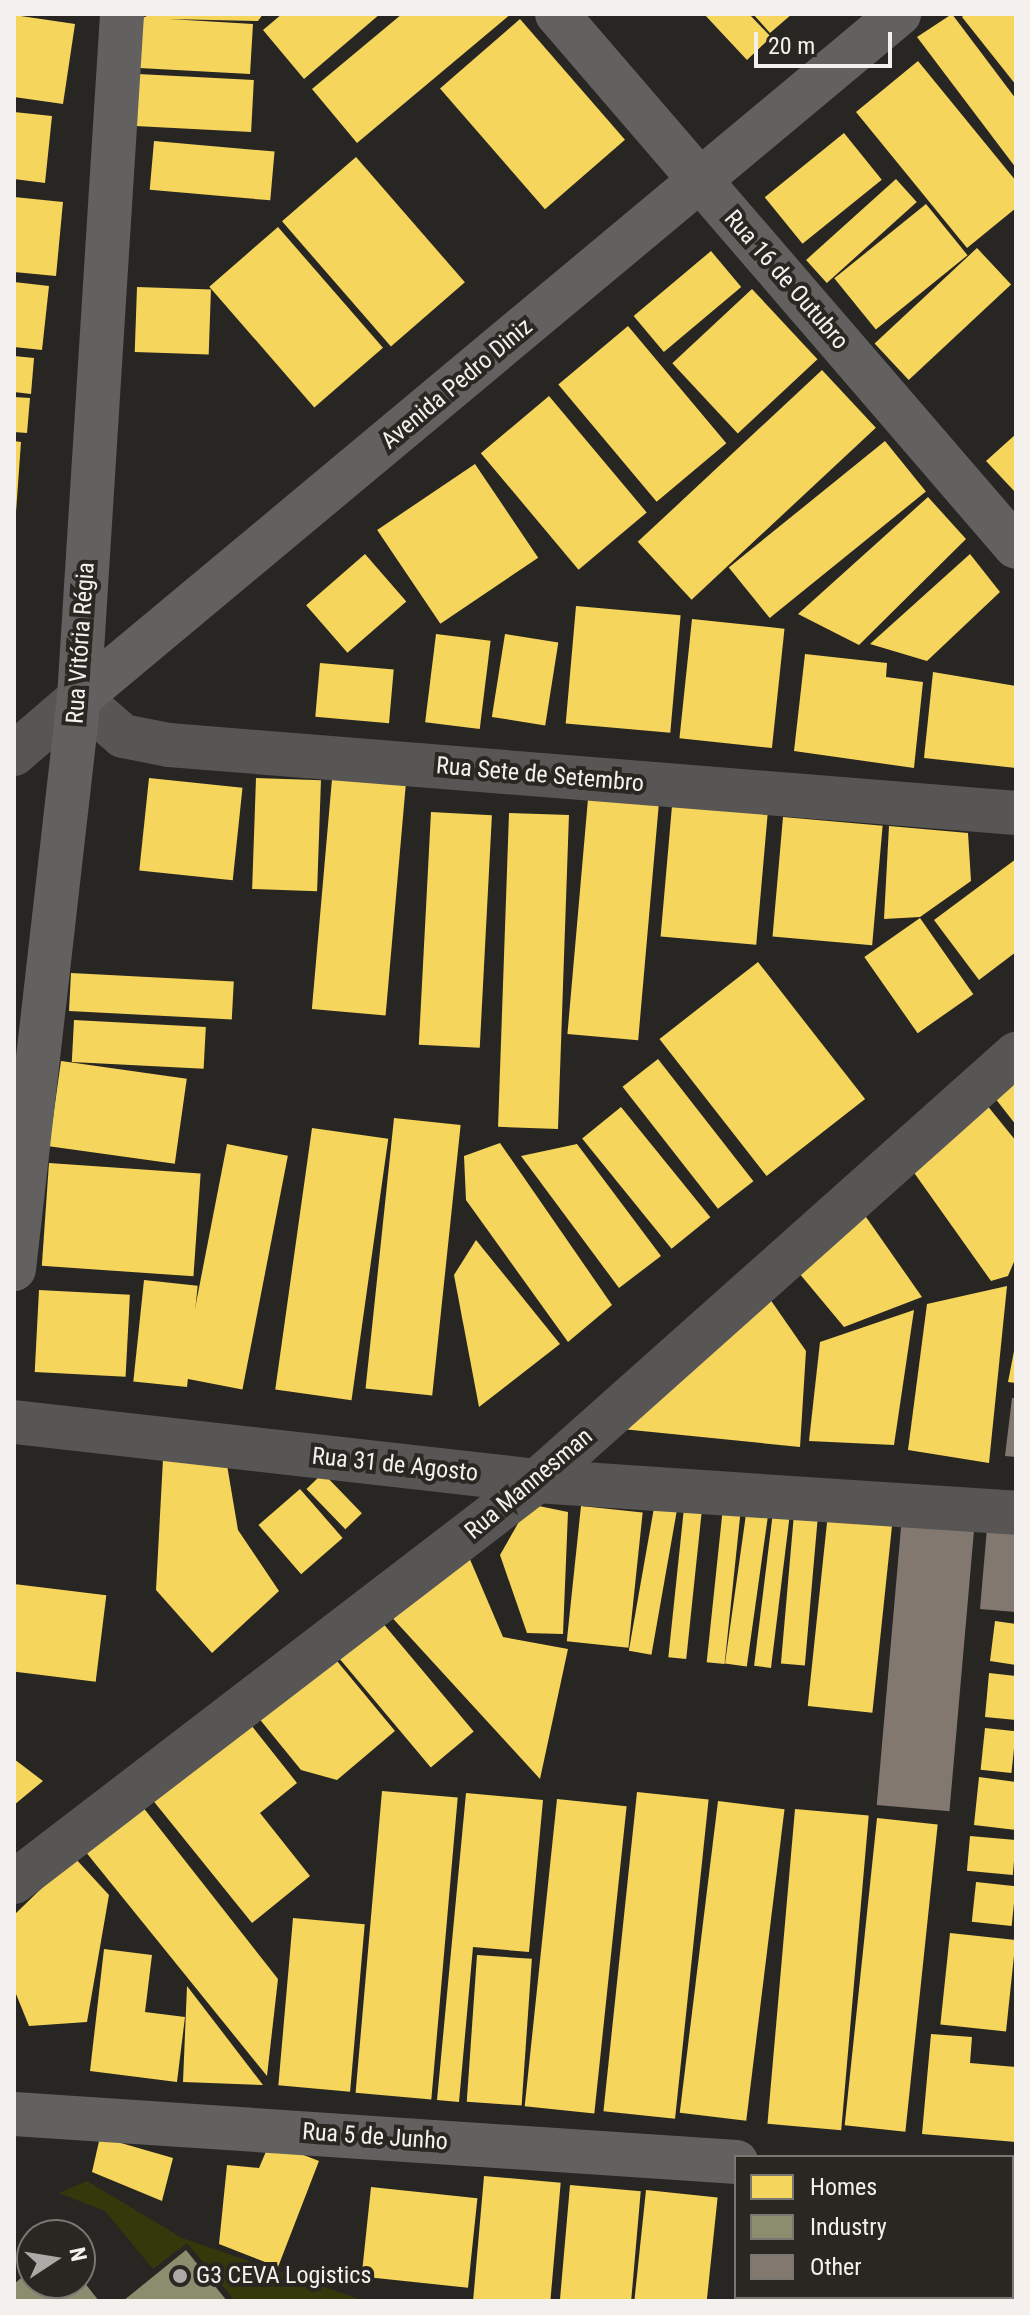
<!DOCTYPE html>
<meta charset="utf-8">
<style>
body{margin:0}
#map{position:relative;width:1030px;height:2315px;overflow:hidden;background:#282623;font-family:"Roboto Condensed",sans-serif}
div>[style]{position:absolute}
.green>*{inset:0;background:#34380a}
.homes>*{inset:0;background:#f6d55c;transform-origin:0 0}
.industry>*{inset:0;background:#8c8c6e}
.building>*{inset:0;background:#83786f;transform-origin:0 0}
.street>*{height:44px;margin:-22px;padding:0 22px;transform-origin:22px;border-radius:22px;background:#575655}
.secondary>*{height:44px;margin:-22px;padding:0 22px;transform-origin:22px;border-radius:22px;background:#62615f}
.dots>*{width:22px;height:22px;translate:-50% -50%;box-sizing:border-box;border:4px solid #2a2621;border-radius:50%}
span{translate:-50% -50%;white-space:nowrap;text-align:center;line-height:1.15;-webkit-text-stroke:8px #2a2621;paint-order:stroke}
.street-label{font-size:24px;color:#f3f0ed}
.poi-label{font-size:24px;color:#f3f0ed}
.left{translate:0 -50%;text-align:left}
.frame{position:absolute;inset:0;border:16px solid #f3f0ed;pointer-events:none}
.legend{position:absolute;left:734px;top:2155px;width:280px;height:144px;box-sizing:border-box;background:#2a2621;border:2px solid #7a7773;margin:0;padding:10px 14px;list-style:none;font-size:24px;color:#f3f0ed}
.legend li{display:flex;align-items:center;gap:16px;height:40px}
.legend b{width:40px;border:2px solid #7a7773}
.north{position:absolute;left:16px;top:2219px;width:80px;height:80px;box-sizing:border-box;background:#2a2621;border:2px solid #7a7773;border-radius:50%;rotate:78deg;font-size:22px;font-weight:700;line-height:32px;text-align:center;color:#f3f0ed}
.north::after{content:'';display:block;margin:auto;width:28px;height:36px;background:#aca9a6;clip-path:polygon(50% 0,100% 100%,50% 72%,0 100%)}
.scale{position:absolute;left:754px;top:32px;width:138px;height:36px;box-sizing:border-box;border:4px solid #f3f0ed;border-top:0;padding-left:10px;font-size:24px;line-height:28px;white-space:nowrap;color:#f3f0ed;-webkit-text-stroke:6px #2a2621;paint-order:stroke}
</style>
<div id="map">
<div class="green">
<div style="clip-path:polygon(87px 2181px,182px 2238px,365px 2301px,235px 2301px,187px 2243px,153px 2269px,105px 2211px,59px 2193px)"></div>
</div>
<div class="homes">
<div style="clip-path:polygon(152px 14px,263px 14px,258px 21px,169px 19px,253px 24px,250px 74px,139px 68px,142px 18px)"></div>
<div style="clip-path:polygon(282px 14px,380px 14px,304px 79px,263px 30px)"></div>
<div style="clip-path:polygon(402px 14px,511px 14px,357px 143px,312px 89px)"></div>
<div style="clip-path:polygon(704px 14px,749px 14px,771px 37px,747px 60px)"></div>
<div style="clip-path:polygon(753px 14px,792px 14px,770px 33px)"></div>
<div style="clip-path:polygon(952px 14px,1016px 99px,1016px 168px,917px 37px)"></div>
<div style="clip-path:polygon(965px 14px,1016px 14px,1016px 85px,962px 17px)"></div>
<div style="clip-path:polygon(14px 15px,75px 24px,63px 104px,14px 97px)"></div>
<div style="left:520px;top:19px;width:160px;height:106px;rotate:49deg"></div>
<div style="clip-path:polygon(918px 61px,1016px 181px,1016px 208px,967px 248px,856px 112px)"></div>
<div style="left:138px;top:74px;width:116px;height:52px;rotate:3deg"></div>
<div style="clip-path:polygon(14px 112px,52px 116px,45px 183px,14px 179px)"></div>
<div style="left:844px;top:133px;width:60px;height:102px;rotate:51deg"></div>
<div style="left:154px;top:141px;width:121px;height:49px;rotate:5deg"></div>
<div style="left:356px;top:157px;width:166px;height:98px;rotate:49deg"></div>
<div style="left:896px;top:179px;width:31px;height:121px;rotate:48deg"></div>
<div style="clip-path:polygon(14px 197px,63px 202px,56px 276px,14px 272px)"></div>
<div style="left:926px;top:204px;width:66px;height:118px;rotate:51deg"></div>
<div style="left:278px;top:227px;width:160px;height:91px;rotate:49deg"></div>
<div style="left:977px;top:248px;width:50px;height:140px;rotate:47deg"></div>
<div style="left:711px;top:251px;width:47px;height:101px;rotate:50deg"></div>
<div style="clip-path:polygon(14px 282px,49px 286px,42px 350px,14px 347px)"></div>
<div style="left:137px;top:287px;width:74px;height:65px;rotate:2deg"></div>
<div style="left:752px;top:289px;width:96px;height:109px;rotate:47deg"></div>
<div style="left:628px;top:326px;width:153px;height:91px;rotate:50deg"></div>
<div style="clip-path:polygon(14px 356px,34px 358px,31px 394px,14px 392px)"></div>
<div style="left:822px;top:370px;width:79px;height:252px;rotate:47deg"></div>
<div style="left:549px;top:396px;width:152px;height:89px;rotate:50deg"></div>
<div style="clip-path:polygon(14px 397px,30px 398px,27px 433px,14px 432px)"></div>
<div style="clip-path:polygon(1016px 434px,1016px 493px,986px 461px)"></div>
<div style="clip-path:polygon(14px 441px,21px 442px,16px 512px,14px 512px)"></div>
<div style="left:885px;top:441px;width:65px;height:201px;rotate:51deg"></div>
<div style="left:475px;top:464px;width:113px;height:118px;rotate:56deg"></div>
<div style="clip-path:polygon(928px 497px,966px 539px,859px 645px,798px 614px)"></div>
<div style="left:365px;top:554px;width:63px;height:78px;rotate:49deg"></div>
<div style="clip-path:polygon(970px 554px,1000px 592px,927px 661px,870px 644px)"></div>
<div style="left:576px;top:606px;width:105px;height:118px;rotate:5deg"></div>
<div style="left:692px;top:619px;width:93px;height:120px;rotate:6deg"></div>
<div style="left:436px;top:634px;width:55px;height:89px;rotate:7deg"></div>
<div style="left:505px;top:634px;width:54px;height:84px;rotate:9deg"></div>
<div style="clip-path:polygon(805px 654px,887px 663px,886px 677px,923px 682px,914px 768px,794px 751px)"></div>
<div style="left:320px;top:663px;width:74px;height:54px;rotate:5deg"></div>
<div style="clip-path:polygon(933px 672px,1016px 686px,1016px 768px,924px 758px)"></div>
<div style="left:149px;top:778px;width:94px;height:93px;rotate:6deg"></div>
<div style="left:256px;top:778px;width:65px;height:111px;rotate:2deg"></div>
<div style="left:332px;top:779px;width:74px;height:231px;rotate:5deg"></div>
<div style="left:588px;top:799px;width:71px;height:236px;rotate:5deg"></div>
<div style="left:672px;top:806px;width:96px;height:131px;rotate:5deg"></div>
<div style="left:431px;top:812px;width:61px;height:233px;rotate:3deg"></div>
<div style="left:509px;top:813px;width:60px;height:314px;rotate:2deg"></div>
<div style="left:783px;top:817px;width:100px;height:120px;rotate:5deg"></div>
<div style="clip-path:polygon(889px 826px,968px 833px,971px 881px,920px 917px,884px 919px)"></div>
<div style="clip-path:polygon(1016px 859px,1016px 952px,979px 980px,934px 920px)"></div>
<div style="left:920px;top:918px;width:93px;height:68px;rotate:55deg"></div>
<div style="left:758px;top:962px;width:174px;height:125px;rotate:52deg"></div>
<div style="left:71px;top:973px;width:163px;height:38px;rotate:3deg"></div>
<div style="left:74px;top:1020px;width:132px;height:42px;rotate:3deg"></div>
<div style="left:658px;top:1059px;width:155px;height:45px;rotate:52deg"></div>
<div style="left:61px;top:1061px;width:127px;height:86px;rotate:8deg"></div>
<div style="clip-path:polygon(1016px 1073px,1016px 1125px,991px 1093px)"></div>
<div style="clip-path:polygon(986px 1104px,1016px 1141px,1016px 1257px,1008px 1276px,991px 1281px,910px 1167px)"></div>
<div style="left:621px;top:1107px;width:142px;height:50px;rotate:51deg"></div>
<div style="left:394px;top:1118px;width:67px;height:272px;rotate:6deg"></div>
<div style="left:312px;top:1128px;width:77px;height:264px;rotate:8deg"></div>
<div style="clip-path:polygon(500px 1143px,612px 1305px,568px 1342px,466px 1200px,464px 1156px)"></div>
<div style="left:227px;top:1144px;width:62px;height:238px;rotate:11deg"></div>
<div style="clip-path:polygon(577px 1144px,661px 1256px,619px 1288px,521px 1156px)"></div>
<div style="left:49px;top:1163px;width:152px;height:103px;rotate:4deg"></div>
<div style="clip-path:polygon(859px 1207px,922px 1297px,844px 1327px,794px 1267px)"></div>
<div style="clip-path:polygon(476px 1240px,560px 1344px,479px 1407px,454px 1275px)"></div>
<div style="left:144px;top:1280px;width:54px;height:102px;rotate:6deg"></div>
<div style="clip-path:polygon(1007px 1286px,989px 1463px,908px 1450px,927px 1304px)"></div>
<div style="clip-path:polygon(763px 1289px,806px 1351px,800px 1447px,622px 1429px)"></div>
<div style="left:39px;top:1290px;width:91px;height:82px;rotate:3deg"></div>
<div style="clip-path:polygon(914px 1310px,894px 1445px,809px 1441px,820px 1342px)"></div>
<div style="clip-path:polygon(1016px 1341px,1016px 1383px,1008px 1382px)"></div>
<div style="clip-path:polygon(163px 1459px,226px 1459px,238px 1530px,279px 1591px,212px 1653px,156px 1590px)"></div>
<div style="left:323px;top:1473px;width:56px;height:23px;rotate:46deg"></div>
<div style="left:300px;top:1489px;width:65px;height:55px;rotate:49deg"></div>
<div style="left:655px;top:1502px;width:23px;height:151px;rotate:10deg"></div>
<div style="clip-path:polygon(529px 1504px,568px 1512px,563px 1634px,527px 1633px,500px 1555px)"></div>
<div style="left:581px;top:1506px;width:62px;height:136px;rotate:6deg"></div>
<div style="left:723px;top:1507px;width:18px;height:156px;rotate:6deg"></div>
<div style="left:747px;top:1507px;width:22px;height:158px;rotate:8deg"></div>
<div style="left:684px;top:1508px;width:18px;height:150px;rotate:6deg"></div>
<div style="left:773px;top:1512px;width:17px;height:155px;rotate:7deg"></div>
<div style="left:828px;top:1513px;width:65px;height:194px;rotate:6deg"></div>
<div style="left:794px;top:1514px;width:24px;height:150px;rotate:5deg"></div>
<div style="clip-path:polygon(466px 1550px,503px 1637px,568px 1649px,540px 1779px,387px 1612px)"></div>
<div style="left:14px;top:1584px;width:93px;height:87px;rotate:7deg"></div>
<div style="left:376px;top:1615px;width:152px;height:56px;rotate:50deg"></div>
<div style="clip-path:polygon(995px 1621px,1016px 1624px,1016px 1665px,990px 1661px)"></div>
<div style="clip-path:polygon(327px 1649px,395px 1731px,337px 1780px,301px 1770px,253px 1711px)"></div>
<div style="clip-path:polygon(989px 1673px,1016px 1676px,1016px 1720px,985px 1717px)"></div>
<div style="clip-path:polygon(244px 1716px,297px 1783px,260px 1813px,310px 1876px,252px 1923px,147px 1793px)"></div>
<div style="left:985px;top:1728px;width:31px;height:42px;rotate:6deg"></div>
<div style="clip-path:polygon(14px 1759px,43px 1781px,14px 1805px)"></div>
<div style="clip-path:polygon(979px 1777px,1016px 1782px,1016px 1830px,974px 1825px)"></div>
<div style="left:382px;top:1791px;width:76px;height:303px;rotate:5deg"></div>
<div style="left:637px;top:1792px;width:72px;height:321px;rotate:6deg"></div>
<div style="clip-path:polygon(466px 1793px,543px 1800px,529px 1952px,473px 1947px,459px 2102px,437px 2100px)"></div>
<div style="left:557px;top:1799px;width:70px;height:309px;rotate:6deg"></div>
<div style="left:718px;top:1801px;width:67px;height:314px;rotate:7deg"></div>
<div style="clip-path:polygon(142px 1806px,278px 1979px,267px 2076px,85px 1851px)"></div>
<div style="left:795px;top:1809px;width:74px;height:316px;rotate:5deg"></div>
<div style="left:877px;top:1818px;width:61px;height:309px;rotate:6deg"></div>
<div style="left:970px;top:1836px;width:46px;height:35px;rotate:5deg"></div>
<div style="clip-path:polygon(74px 1857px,109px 1895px,87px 2022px,29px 2026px,14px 1989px,14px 1915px)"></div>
<div style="left:976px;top:1882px;width:40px;height:40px;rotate:6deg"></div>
<div style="left:293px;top:1918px;width:72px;height:168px;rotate:5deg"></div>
<div style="left:950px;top:1933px;width:66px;height:92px;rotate:6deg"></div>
<div style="clip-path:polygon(104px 1949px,152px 1955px,145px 2012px,185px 2017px,177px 2082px,90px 2071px)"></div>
<div style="left:477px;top:1955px;width:55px;height:147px;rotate:4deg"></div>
<div style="clip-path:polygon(187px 1986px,263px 2085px,183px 2082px)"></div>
<div style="clip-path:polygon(931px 2034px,972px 2037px,970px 2063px,1016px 2067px,1016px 2142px,922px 2134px)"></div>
<div style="clip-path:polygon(100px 2137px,173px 2158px,162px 2201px,92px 2172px)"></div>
<div style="clip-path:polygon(270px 2142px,319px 2161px,278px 2267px,219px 2244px,227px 2165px,259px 2168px)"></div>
<div style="left:484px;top:2176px;width:77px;height:125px;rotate:5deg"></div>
<div style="left:570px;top:2185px;width:71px;height:116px;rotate:5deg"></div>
<div style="left:371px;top:2187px;width:107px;height:90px;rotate:6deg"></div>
<div style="left:646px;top:2190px;width:72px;height:111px;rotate:6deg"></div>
</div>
<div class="industry">
<div style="clip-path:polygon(186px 2250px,227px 2301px,123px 2301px)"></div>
<div style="clip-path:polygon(32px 2269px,32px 2283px,80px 2283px,80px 2277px,99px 2301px,14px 2301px,14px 2284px)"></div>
</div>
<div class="building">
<div style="clip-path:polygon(1012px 1398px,1016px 1398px,1016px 1457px,1005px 1456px)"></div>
<div style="left:902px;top:1516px;width:73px;height:290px;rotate:5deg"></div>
<div style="clip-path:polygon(987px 1528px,1016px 1531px,1016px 1612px,980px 1609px)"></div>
</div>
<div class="street">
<div style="left:14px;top:754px;width:86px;rotate:-40.7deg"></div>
<div style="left:79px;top:698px;width:58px;rotate:40.8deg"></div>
<div style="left:123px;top:736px;width:47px;rotate:11.1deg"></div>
<div style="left:169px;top:745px;width:850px;rotate:4.59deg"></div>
<div style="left:14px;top:1422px;width:526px;rotate:6.44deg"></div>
<div style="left:537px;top:1481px;width:480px;rotate:3.8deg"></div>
<div style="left:14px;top:1882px;width:659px;rotate:-37.48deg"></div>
<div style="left:537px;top:1481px;width:642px;rotate:-41.72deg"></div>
<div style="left:999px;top:2301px;width:6px;rotate:-39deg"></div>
</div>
<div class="secondary">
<div style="left:557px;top:14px;width:703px;rotate:49.27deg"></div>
<div style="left:79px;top:698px;width:1068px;rotate:-39.83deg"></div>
<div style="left:14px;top:1269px;width:575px;rotate:-83.51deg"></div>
<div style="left:79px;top:698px;width:685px;rotate:-86.4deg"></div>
<div style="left:14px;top:2114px;width:724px;rotate:3.8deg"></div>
<div style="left:1012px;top:2181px;width:4px;rotate:14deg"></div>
</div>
<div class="dots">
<div style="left:180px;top:2276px;background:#aca9a6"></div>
</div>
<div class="street-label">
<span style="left:786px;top:280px;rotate:49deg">Rua 16 de Outubro</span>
<span style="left:457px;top:384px;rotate:-40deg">Avenida Pedro Diniz</span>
<span style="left:81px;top:643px;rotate:-86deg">Rua Vitória Régia</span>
<span style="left:540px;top:775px;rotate:5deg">Rua Sete de Setembro</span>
<span style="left:395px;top:1465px;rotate:6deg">Rua 31 de Agosto</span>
<span style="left:529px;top:1484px;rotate:-40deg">Rua Mannesman</span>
<span style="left:375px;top:2137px;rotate:4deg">Rua 5 de Junho</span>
</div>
<div class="poi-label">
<span class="left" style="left:196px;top:2276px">G3 CEVA Logistics</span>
</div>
<div class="frame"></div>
<ul class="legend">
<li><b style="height:22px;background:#f6d55c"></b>Homes</li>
<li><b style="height:22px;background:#8c8c6e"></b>Industry</li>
<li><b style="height:22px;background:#83786f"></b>Other</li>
</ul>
<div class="north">N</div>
<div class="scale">20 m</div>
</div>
